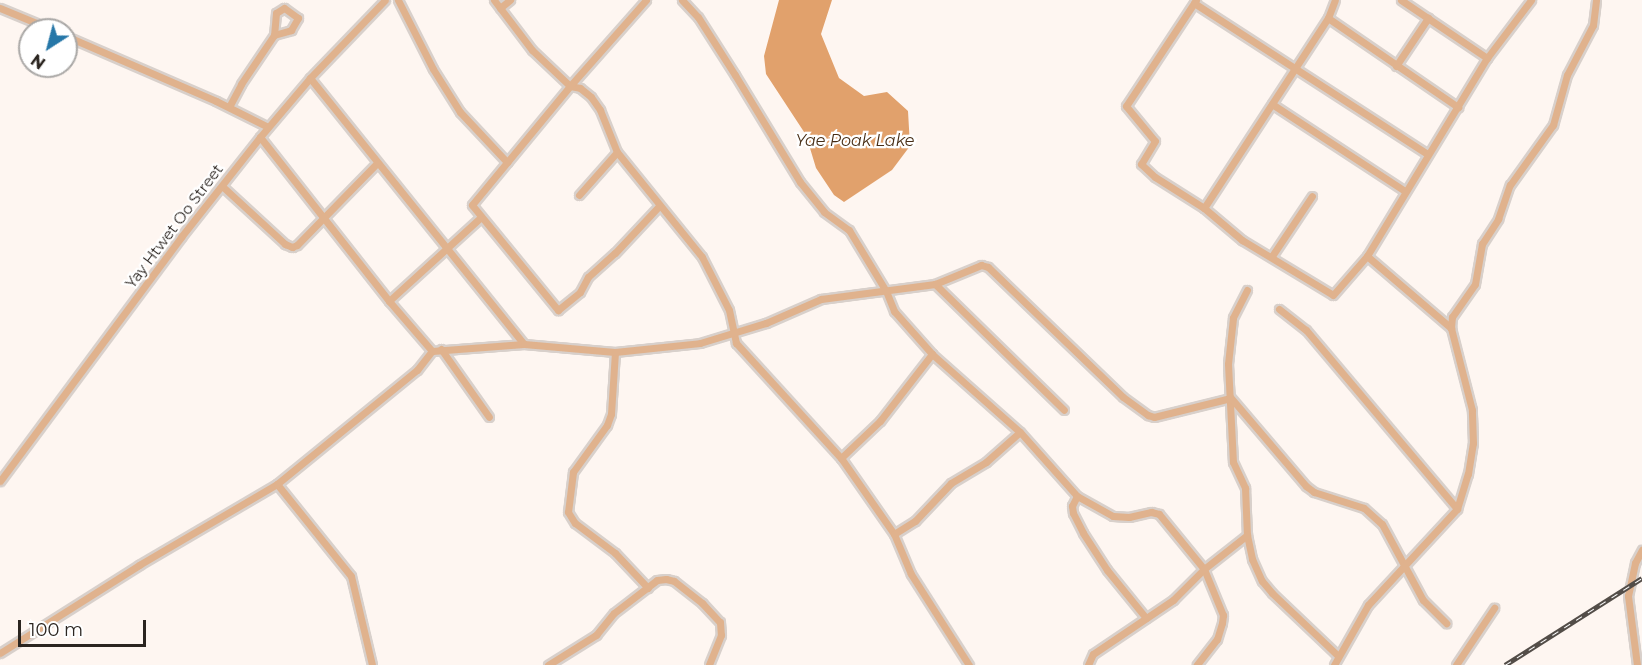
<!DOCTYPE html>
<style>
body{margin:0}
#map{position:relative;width:1642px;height:665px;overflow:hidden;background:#fef6f1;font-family:Montserrat,sans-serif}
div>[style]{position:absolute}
.water>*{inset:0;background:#e1a16c}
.roads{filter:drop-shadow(2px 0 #d8d0cb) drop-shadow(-2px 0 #d8d0cb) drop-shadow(0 2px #d8d0cb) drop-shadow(0 -2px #d8d0cb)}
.street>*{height:7px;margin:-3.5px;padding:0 3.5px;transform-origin:3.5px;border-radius:3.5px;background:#e0b28d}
.rail>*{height:4.5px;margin-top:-2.25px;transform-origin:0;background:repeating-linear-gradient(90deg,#fff 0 7px,#534d48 0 14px);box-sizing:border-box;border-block:2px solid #534d48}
span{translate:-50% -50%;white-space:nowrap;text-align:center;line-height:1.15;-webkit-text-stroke:4.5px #fff;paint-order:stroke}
.street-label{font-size:15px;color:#2b2520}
.water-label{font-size:16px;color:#472d15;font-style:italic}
.north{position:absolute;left:18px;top:18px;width:60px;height:60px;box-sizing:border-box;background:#fff;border:2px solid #aaa8a6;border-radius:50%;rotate:216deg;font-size:16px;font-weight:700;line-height:24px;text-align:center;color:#2b2520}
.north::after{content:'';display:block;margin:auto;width:21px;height:27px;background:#2677a8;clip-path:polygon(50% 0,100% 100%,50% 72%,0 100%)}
.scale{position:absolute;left:18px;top:620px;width:128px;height:27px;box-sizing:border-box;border:3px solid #2b2520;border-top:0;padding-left:8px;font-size:18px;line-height:21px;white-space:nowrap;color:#2b2520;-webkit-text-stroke:4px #fff;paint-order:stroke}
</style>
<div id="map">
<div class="water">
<div style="clip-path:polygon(779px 0,832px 0,821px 34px,839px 78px,864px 96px,887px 92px,908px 111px,910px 146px,892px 170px,844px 202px,834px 195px,816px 168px,806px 135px,766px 74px,764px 56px)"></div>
</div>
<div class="roads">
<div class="street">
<div style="left:398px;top:0;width:77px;rotate:63.1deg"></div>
<div style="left:433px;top:69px;width:51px;rotate:57.9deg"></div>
<div style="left:460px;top:112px;width:69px;rotate:46.8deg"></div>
<div style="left:494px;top:0;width:63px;rotate:52.8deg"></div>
<div style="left:532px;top:50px;width:52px;rotate:43.5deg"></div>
<div style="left:570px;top:86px;width:10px;rotate:11deg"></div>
<div style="left:580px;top:88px;width:14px;rotate:39deg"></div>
<div style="left:591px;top:97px;width:16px;rotate:55deg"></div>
<div style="left:600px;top:110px;width:45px;rotate:68deg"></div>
<div style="left:617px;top:152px;width:135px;rotate:51deg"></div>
<div style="left:702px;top:257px;width:59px;rotate:63deg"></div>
<div style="left:729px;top:310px;width:34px;rotate:78deg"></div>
<div style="left:736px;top:343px;width:156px;rotate:47.6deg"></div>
<div style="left:841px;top:458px;width:93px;rotate:55.1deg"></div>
<div style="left:894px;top:534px;width:43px;rotate:67deg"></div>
<div style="left:911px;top:574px;width:108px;rotate:57.5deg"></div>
<div style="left:646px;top:0;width:115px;rotate:131.5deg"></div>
<div style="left:570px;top:86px;width:154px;rotate:129.5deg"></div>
<div style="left:472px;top:205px;width:136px;rotate:50.7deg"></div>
<div style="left:558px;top:310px;width:28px;rotate:-39deg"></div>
<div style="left:580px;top:292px;width:17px;rotate:-62deg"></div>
<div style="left:588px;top:277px;width:36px;rotate:-42deg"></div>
<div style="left:615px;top:253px;width:64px;rotate:-46.9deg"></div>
<div style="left:682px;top:0;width:23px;rotate:47deg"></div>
<div style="left:698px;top:17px;width:69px;rotate:57.5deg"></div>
<div style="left:735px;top:75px;width:125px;rotate:58.7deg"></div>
<div style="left:800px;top:182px;width:38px;rotate:51deg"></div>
<div style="left:824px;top:212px;width:31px;rotate:36deg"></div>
<div style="left:849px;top:230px;width:71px;rotate:58.8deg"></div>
<div style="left:886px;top:291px;width:22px;rotate:68deg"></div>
<div style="left:894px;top:311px;width:57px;rotate:48.5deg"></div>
<div style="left:932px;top:354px;width:118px;rotate:41.6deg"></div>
<div style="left:1020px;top:432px;width:86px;rotate:48.3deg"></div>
<div style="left:1077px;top:496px;width:41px;rotate:29.1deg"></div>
<div style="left:1113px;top:516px;width:16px;rotate:4deg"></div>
<div style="left:1129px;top:517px;width:23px;rotate:-13deg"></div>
<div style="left:1151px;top:512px;width:8px;rotate:14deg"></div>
<div style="left:1159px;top:514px;width:71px;rotate:50.7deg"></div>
<div style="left:1204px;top:569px;width:50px;rotate:67.6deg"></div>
<div style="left:1223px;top:615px;width:8px;rotate:97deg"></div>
<div style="left:1222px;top:623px;width:17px;rotate:107deg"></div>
<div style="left:1217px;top:639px;width:33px;rotate:128deg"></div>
<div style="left:1196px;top:0;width:127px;rotate:123.4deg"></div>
<div style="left:1126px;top:106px;width:45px;rotate:50.4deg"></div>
<div style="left:1155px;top:141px;width:27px;rotate:121deg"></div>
<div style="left:1141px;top:164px;width:19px;rotate:43deg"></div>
<div style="left:1155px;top:177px;width:58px;rotate:32.3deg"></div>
<div style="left:1204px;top:208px;width:50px;rotate:40.1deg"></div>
<div style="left:1242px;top:240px;width:106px;rotate:31.1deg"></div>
<div style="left:1333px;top:295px;width:52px;rotate:-48.9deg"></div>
<div style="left:1367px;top:256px;width:232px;rotate:-58.8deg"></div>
<div style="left:1487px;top:58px;width:73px;rotate:-52.8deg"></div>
<div style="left:1401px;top:0;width:104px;rotate:34deg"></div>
<div style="left:1194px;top:3px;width:278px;rotate:32.9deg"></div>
<div style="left:0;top:8px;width:57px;rotate:22.5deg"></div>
<div style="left:500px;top:8px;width:13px;rotate:-39deg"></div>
<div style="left:1328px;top:18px;width:158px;rotate:34.4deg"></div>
<div style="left:66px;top:36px;width:163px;rotate:23.4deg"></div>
<div style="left:216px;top:101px;width:58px;rotate:26.6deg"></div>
<div style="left:1396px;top:66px;width:58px;rotate:-56.3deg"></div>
<div style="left:310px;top:78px;width:341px;rotate:51.2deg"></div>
<div style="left:1272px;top:104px;width:159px;rotate:33.2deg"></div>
<div style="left:229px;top:107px;width:26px;rotate:-62deg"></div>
<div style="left:241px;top:84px;width:59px;rotate:-56deg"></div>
<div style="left:274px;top:35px;width:18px;rotate:-16deg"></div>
<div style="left:291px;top:30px;width:14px;rotate:-60deg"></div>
<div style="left:298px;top:18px;width:17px;rotate:-144deg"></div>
<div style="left:284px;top:8px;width:9px;rotate:148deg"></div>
<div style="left:276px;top:13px;width:22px;rotate:95deg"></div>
<div style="left:260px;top:137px;width:209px;rotate:51.8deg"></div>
<div style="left:389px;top:301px;width:66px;rotate:49.3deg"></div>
<div style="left:222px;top:186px;width:86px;rotate:42.6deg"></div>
<div style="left:285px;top:244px;width:8px;rotate:23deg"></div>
<div style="left:292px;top:247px;width:5px;rotate:-22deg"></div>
<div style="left:297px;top:245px;width:115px;rotate:-45.7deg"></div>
<div style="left:579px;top:195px;width:57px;rotate:-48.5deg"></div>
<div style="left:1204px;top:208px;width:227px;rotate:-56.9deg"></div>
<div style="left:1328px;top:18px;width:19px;rotate:-69deg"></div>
<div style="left:1272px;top:256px;width:72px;rotate:-56.3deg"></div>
<div style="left:1367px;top:256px;width:111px;rotate:40.6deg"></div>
<div style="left:935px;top:284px;width:180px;rotate:44.3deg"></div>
<div style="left:1247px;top:290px;width:31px;rotate:117deg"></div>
<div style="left:1233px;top:318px;width:46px;rotate:96.2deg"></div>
<div style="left:1228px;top:364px;width:98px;rotate:87.1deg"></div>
<div style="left:1233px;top:462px;width:29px;rotate:65deg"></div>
<div style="left:1245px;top:488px;width:47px;rotate:87.6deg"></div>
<div style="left:1247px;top:535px;width:25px;rotate:78deg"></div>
<div style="left:1252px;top:559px;width:24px;rotate:66deg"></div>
<div style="left:1262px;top:581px;width:16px;rotate:50deg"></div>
<div style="left:1272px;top:593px;width:90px;rotate:43.6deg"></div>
<div style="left:389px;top:301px;width:123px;rotate:-42.4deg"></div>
<div style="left:1279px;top:309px;width:34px;rotate:38deg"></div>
<div style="left:1306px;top:330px;width:234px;rotate:49.8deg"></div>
<div style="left:441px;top:349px;width:83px;rotate:54.8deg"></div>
<div style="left:615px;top:352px;width:62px;rotate:93.7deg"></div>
<div style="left:611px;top:414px;width:12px;rotate:110deg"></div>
<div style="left:607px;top:425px;width:58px;rotate:125.9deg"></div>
<div style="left:573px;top:472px;width:40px;rotate:97.1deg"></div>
<div style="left:568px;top:512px;width:13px;rotate:58deg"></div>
<div style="left:575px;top:523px;width:50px;rotate:36.9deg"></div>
<div style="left:615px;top:553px;width:48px;rotate:46.7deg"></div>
<div style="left:841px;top:458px;width:54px;rotate:-43.5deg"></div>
<div style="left:880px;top:421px;width:85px;rotate:-52.2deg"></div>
<div style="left:0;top:481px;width:304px;rotate:-53.4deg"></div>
<div style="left:181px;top:237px;width:127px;rotate:-51.7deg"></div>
<div style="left:260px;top:137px;width:77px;rotate:-49.7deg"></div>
<div style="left:310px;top:78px;width:108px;rotate:-46.1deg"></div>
<div style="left:277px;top:484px;width:118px;rotate:51.2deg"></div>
<div style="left:351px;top:576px;width:91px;rotate:76.7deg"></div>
<div style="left:1077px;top:496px;width:11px;rotate:117deg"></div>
<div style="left:1072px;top:506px;width:7px;rotate:82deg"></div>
<div style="left:1073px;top:513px;width:22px;rotate:63deg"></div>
<div style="left:1083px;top:533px;width:44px;rotate:57deg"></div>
<div style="left:1107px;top:570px;width:62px;rotate:50.9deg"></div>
<div style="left:894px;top:534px;width:25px;rotate:-32deg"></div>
<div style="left:915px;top:521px;width:52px;rotate:-46.5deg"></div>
<div style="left:951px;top:483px;width:41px;rotate:-31deg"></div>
<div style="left:986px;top:462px;width:45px;rotate:-41.4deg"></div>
<div style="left:0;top:653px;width:165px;rotate:-32.3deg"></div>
<div style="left:139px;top:565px;width:160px;rotate:-30.4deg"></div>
<div style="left:277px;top:484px;width:181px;rotate:-39.2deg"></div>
<div style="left:417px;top:370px;width:24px;rotate:-52deg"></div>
<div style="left:432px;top:351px;width:92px;rotate:-4.4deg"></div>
<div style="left:524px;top:344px;width:91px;rotate:5deg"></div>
<div style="left:615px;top:352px;width:85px;rotate:-6deg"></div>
<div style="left:700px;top:343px;width:69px;rotate:-16.9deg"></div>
<div style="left:766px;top:323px;width:60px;rotate:-23.6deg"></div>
<div style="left:821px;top:299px;width:115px;rotate:-7.5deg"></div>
<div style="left:935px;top:284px;width:50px;rotate:-22.4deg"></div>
<div style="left:981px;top:265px;width:7px;rotate:16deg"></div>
<div style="left:988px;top:267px;width:187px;rotate:43.9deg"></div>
<div style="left:1123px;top:397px;width:31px;rotate:36deg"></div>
<div style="left:1148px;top:415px;width:6px;rotate:18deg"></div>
<div style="left:1154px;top:417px;width:79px;rotate:-13.9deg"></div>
<div style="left:1231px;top:398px;width:116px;rotate:49.6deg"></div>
<div style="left:1306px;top:486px;width:10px;rotate:37deg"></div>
<div style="left:1314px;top:492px;width:52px;rotate:17.7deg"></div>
<div style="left:1364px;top:508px;width:24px;rotate:42deg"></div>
<div style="left:1382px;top:524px;width:86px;rotate:61.7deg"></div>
<div style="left:1423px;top:600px;width:33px;rotate:45deg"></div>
<div style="left:548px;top:665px;width:57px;rotate:-32deg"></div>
<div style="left:596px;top:635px;width:28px;rotate:-51deg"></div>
<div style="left:614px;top:613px;width:54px;rotate:-37.5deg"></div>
<div style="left:657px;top:580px;width:9px;rotate:-6deg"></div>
<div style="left:666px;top:579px;width:8px;rotate:14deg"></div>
<div style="left:674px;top:581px;width:36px;rotate:38deg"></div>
<div style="left:702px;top:603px;width:26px;rotate:47deg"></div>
<div style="left:720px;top:622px;width:13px;rotate:86deg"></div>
<div style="left:721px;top:635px;width:32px;rotate:112deg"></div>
<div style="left:1088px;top:665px;width:12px;rotate:-66deg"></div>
<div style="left:1093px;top:654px;width:97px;rotate:-34deg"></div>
<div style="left:1173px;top:600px;width:44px;rotate:-45deg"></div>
<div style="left:1204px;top:569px;width:55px;rotate:-38.3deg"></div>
<div style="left:1334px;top:665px;width:69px;rotate:-60.5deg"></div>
<div style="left:1368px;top:605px;width:131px;rotate:-47.2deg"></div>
<div style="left:1457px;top:509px;width:37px;rotate:-73deg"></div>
<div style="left:1468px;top:474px;width:31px;rotate:-81deg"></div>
<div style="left:1473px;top:443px;width:33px;rotate:-92deg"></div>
<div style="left:1472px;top:410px;width:85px;rotate:-104.4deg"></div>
<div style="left:1451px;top:328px;width:11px;rotate:-85deg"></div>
<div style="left:1452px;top:317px;width:40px;rotate:-55.1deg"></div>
<div style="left:1475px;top:284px;width:41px;rotate:-80.1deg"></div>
<div style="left:1482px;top:244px;width:30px;rotate:-57deg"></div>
<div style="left:1498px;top:219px;width:36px;rotate:-71deg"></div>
<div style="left:1510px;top:185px;width:74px;rotate:-54.4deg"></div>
<div style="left:1553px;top:125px;width:52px;rotate:-74.4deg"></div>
<div style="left:1567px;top:75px;width:56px;rotate:-62.5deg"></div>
<div style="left:1593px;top:25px;width:25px;rotate:-83deg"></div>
<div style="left:1456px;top:665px;width:69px;rotate:-56.3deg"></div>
<div style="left:1637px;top:665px;width:70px;rotate:-97.4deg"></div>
<div style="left:1628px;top:596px;width:34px;rotate:-78deg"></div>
<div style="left:1635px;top:563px;width:15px;rotate:-62deg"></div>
</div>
</div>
<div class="rail">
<div style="left:1505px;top:665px;width:162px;rotate:-32.4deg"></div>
</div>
<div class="street-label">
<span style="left:174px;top:226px;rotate:-53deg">Yay Htwet Oo Street</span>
</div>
<div class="water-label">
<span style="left:855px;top:141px">Yae Poak Lake</span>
</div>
<div class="north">N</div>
<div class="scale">100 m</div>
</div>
